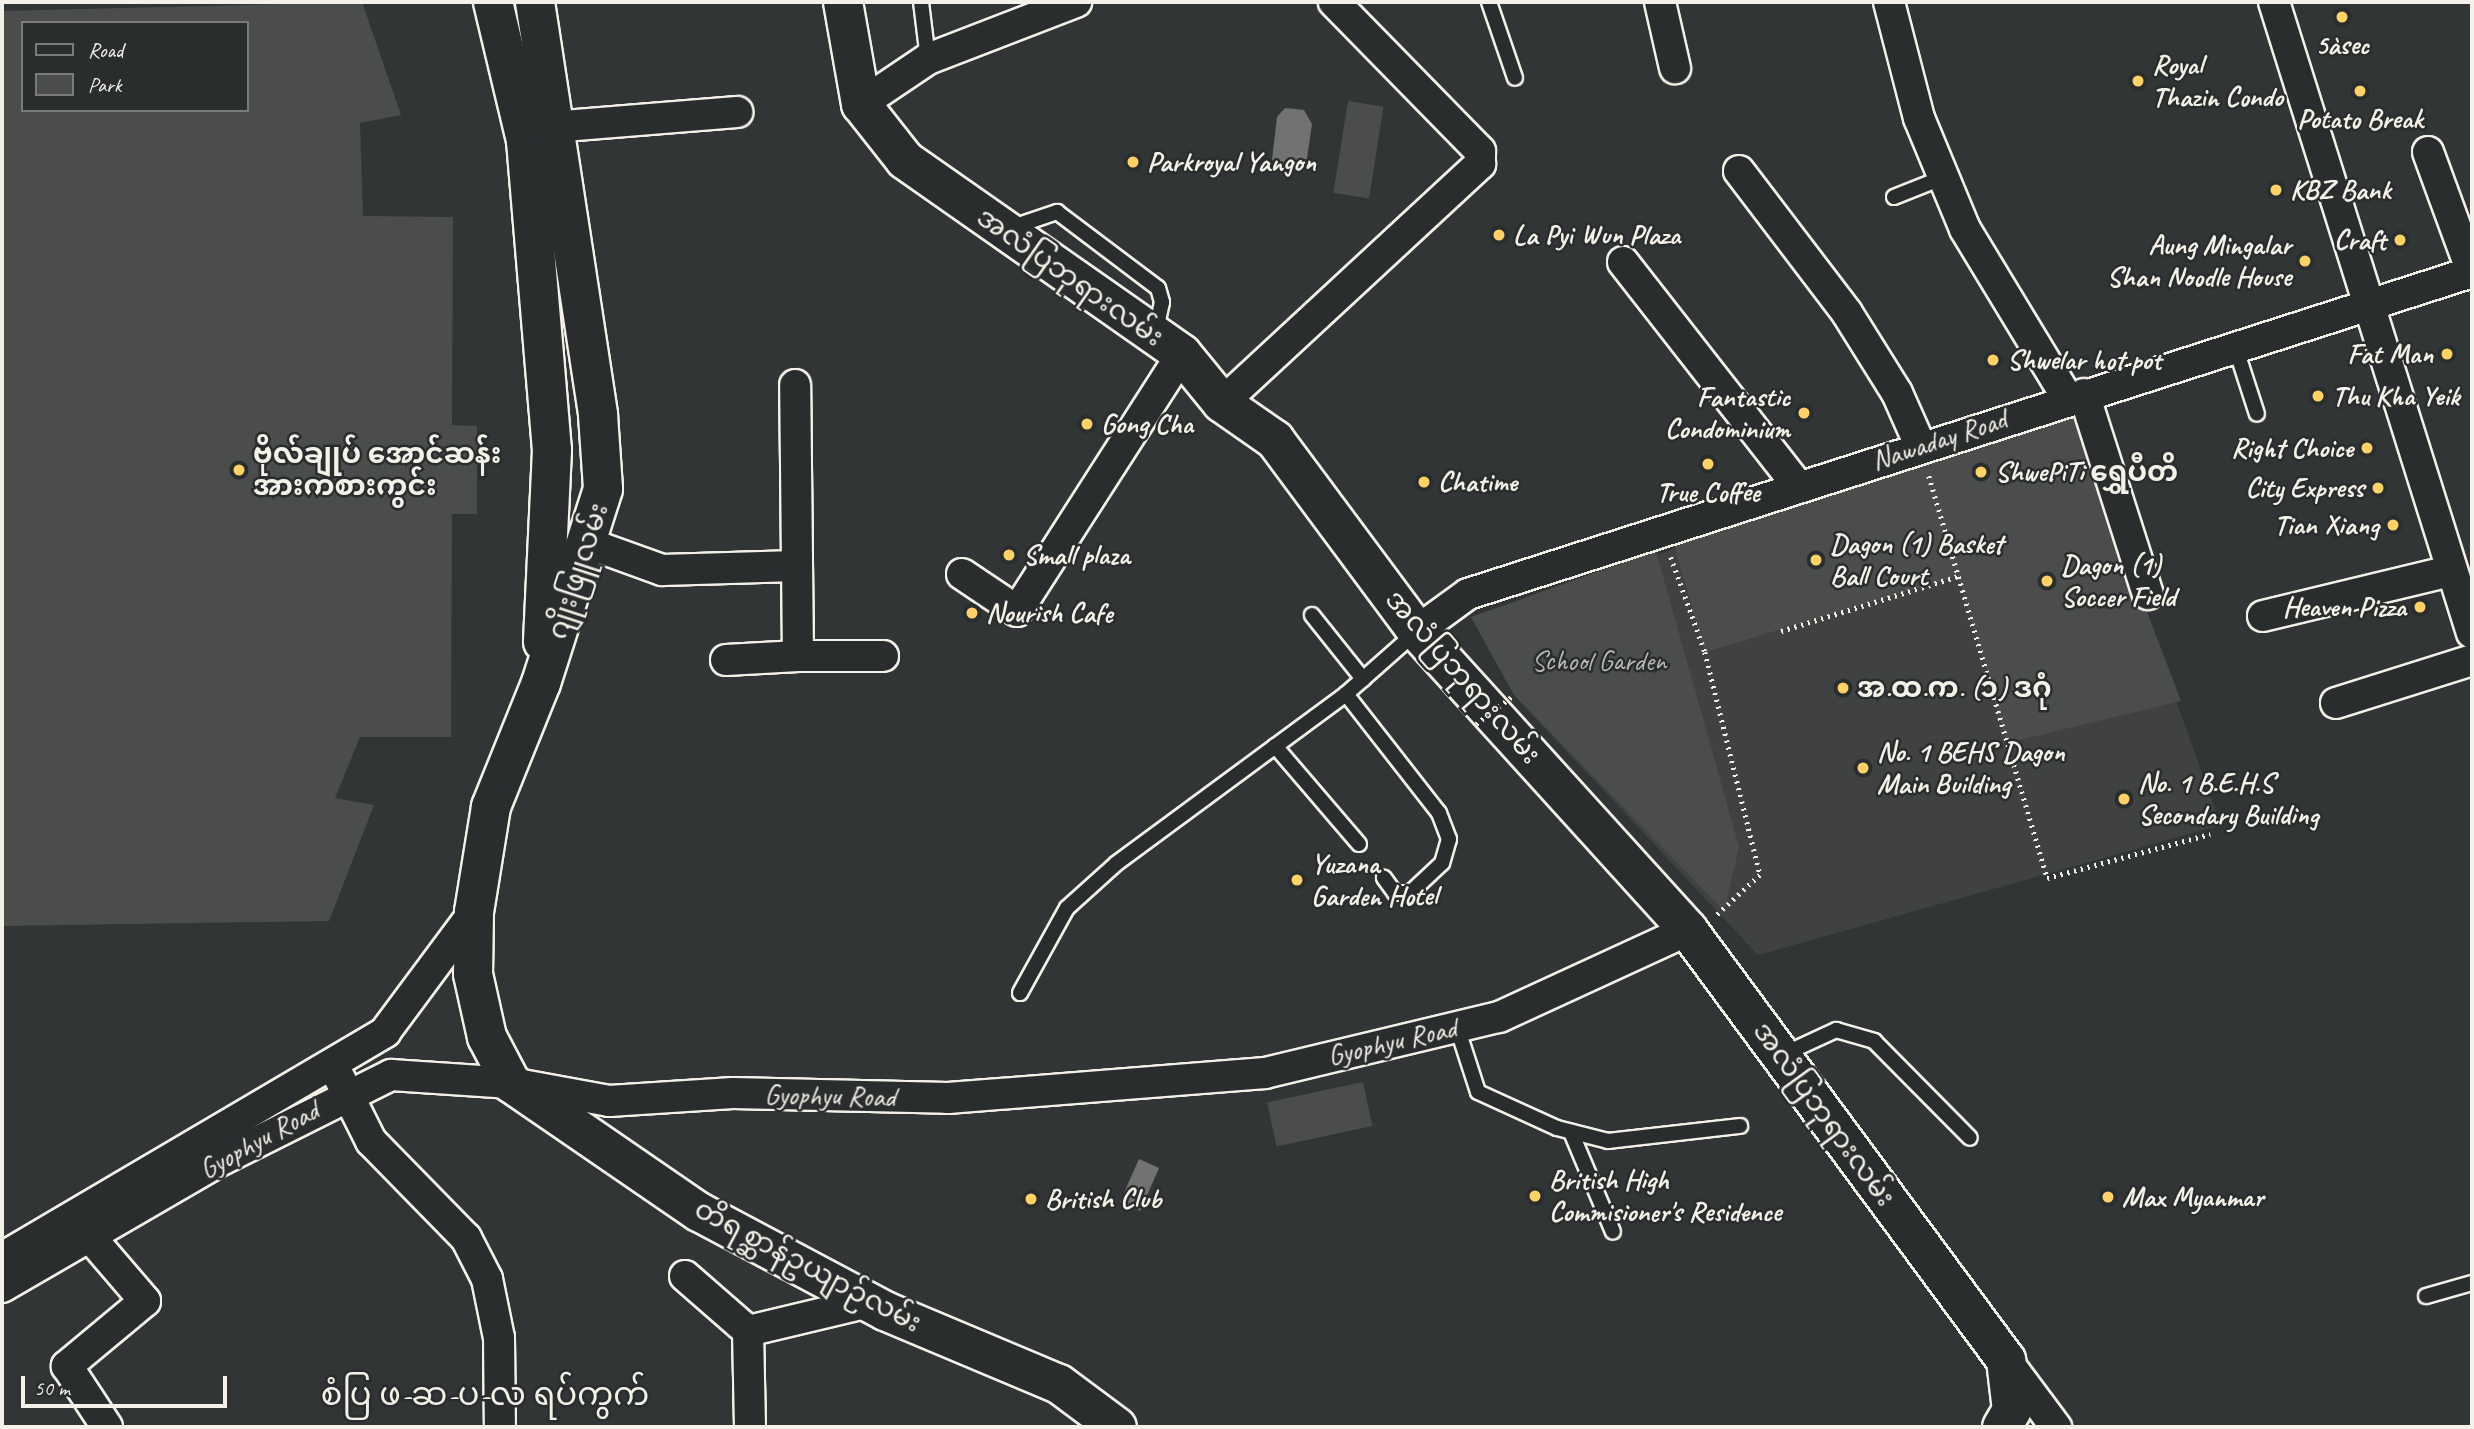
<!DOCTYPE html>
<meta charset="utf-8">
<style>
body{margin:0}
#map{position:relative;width:2474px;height:1429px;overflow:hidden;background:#323535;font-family:Caveat,"Noto Sans Myanmar",sans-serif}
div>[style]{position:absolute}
.built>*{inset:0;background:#404242}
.green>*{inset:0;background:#4b4d4c;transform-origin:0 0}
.water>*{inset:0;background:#727370;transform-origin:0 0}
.path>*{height:4.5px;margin-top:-2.25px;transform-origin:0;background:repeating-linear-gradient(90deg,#f4f1e8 0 2px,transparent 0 7px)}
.roads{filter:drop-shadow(2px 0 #f4f1e8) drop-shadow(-2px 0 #f4f1e8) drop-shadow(0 2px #f4f1e8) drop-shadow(0 -2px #f4f1e8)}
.service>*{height:14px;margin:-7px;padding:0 7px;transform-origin:7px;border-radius:7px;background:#2a2d2e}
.minor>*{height:30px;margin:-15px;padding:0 15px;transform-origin:15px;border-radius:15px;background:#2a2d2e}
.primary>*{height:38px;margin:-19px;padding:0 19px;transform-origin:19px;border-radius:19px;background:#2a2d2e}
.path-bridge>*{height:4.5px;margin-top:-2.25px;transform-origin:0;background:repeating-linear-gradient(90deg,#f4f1e8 0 2px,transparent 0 7px)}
.dots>*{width:19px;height:19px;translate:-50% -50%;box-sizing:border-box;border:4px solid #2a2d2e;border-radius:50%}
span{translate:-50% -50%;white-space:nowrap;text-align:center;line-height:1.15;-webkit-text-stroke:5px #2a2d2e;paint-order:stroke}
.poi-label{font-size:28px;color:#f4f1e8;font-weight:700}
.left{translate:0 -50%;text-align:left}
.right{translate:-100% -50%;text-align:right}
.street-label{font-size:28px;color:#f4f1e8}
.park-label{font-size:28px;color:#b9b8b1}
.quarter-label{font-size:32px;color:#f4f1e8}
.frame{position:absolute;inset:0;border:4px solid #f4f1e8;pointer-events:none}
.legend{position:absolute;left:21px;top:21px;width:228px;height:91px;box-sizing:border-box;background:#2a2d2e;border:2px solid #7b7b78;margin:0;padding:9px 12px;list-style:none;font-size:21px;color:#f4f1e8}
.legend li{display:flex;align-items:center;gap:14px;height:35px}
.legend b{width:35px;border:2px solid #7b7b78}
.scale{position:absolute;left:21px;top:1376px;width:206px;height:32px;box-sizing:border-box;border:4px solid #f4f1e8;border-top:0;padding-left:9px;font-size:21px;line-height:24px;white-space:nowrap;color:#f4f1e8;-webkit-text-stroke:5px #2a2d2e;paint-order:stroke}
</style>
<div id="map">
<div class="built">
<div style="clip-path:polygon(2072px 415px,2221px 825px,1758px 955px,1514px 695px,1471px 617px)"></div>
</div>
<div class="green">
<div style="clip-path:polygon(evenodd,362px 2px,401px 115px,360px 123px,363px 216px,453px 217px,452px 425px,477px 426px,477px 514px,452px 514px,451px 737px,360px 737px,335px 798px,374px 805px,329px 921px,2px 926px,2px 11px,362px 2px,23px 23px,247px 23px,247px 110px,23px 110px,23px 23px)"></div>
<div style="left:1348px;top:101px;width:36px;height:93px;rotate:9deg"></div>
<div style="clip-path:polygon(2072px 415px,2181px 701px,2007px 743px,1958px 576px,1705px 652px,1674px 545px)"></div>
<div style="clip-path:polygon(1656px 551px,1739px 847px,1724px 911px,1514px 695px,1471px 617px)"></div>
<div style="left:1363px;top:1082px;width:45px;height:98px;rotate:78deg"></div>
</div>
<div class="water">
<div style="clip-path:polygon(1285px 108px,1304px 110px,1312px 124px,1306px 165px,1297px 169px,1272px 160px,1277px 117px)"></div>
<div style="left:1139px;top:1159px;width:22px;height:47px;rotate:24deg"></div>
</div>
<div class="path">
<div style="left:1929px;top:476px;width:419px;rotate:73.6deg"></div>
<div style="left:2047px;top:878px;width:169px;rotate:-15.1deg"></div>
<div style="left:1671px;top:557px;width:101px;rotate:70.3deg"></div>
<div style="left:1705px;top:652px;width:230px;rotate:76.1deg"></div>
<div style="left:1760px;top:875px;width:59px;rotate:137.1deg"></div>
<div style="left:1781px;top:631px;width:186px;rotate:-17.2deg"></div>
</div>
<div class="roads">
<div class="service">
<div style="left:921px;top:2px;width:57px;rotate:83deg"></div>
<div style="left:1489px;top:2px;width:80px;rotate:71.1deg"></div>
<div style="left:1894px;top:197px;width:52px;rotate:-21.6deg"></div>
<div style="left:1010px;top:228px;width:50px;rotate:-18.8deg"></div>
<div style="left:1057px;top:212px;width:126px;rotate:37deg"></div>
<div style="left:1158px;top:288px;width:15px;rotate:74deg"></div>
<div style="left:1162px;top:302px;width:30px;rotate:102deg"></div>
<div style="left:2235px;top:346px;width:71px;rotate:72.1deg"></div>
<div style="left:1312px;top:615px;width:82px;rotate:51.4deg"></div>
<div style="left:1346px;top:694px;width:151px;rotate:52deg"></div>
<div style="left:1439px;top:813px;width:28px;rotate:69deg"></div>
<div style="left:1449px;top:839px;width:25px;rotate:106deg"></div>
<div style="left:1442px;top:863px;width:44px;rotate:136.8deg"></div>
<div style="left:1410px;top:893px;width:15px;rotate:180deg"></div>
<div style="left:1395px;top:893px;width:19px;rotate:-126deg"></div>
<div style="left:1275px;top:746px;width:129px;rotate:49.4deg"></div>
<div style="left:1020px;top:993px;width:97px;rotate:-61.1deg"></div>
<div style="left:1067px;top:908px;width:67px;rotate:-42deg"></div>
<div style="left:1117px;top:863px;width:285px;rotate:-36.4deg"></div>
<div style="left:1346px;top:694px;width:94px;rotate:-41.5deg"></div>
<div style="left:1457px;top:1027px;width:68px;rotate:72.1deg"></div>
<div style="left:1478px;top:1092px;width:87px;rotate:24.5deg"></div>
<div style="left:1557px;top:1128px;width:53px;rotate:14.3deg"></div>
<div style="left:1608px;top:1141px;width:133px;rotate:-6.5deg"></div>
<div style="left:1782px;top:1055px;width:60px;rotate:-24.8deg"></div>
<div style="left:1836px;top:1030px;width:40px;rotate:16deg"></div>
<div style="left:1874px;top:1041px;width:136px;rotate:45.3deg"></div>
<div style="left:1571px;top:1132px;width:108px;rotate:67.2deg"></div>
<div style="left:2426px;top:1296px;width:48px;rotate:-15.8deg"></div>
</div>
<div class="minor">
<div style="left:1660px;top:2px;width:68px;rotate:77.2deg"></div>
<div style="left:1889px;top:2px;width:120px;rotate:75.5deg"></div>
<div style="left:1919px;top:118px;width:120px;rotate:67.5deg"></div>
<div style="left:1965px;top:229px;width:199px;rotate:58.8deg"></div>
<div style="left:2274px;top:2px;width:661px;rotate:72.58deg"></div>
<div style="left:861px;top:104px;width:81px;rotate:-33.9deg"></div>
<div style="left:928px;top:59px;width:159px;rotate:-21.1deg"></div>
<div style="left:551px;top:127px;width:187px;rotate:-4.6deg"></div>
<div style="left:2428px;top:152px;width:128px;rotate:69.9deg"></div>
<div style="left:1739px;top:171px;width:178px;rotate:52.7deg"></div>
<div style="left:1847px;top:313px;width:94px;rotate:58deg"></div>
<div style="left:1897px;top:393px;width:57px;rotate:66.1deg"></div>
<div style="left:1623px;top:262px;width:283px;rotate:52deg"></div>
<div style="left:2084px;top:394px;width:210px;rotate:72.3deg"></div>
<div style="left:1222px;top:403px;width:352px;rotate:-42.8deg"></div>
<div style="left:1480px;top:164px;width:13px;rotate:-90deg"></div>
<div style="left:1480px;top:151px;width:209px;rotate:-134.4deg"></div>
<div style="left:590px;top:544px;width:77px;rotate:19.9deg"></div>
<div style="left:662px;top:570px;width:134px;rotate:-1.7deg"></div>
<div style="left:962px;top:574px;width:66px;rotate:33.9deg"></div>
<div style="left:1017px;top:611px;width:305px;rotate:-57.3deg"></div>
<div style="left:2263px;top:616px;width:192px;rotate:-13.5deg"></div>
<div style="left:1417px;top:631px;width:63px;rotate:-36deg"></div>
<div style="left:1468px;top:594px;width:1054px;rotate:-17.78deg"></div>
<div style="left:798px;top:656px;width:85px"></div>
<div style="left:726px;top:660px;width:72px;rotate:-3.2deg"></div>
<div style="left:798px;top:656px;width:271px;rotate:-90.6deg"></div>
<div style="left:2336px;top:703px;width:143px;rotate:-17.5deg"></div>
<div style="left:338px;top:1075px;width:74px;rotate:63.4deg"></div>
<div style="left:371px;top:1141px;width:136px;rotate:45.6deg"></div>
<div style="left:466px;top:1238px;width:46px;rotate:62.9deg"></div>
<div style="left:487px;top:1279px;width:60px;rotate:78.5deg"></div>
<div style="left:499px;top:1338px;width:89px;rotate:89.4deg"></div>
<div style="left:91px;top:1238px;width:83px;rotate:49.4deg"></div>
<div style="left:145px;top:1301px;width:102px;rotate:140.2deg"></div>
<div style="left:67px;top:1366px;width:73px;rotate:56.7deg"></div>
<div style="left:2px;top:1258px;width:445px;rotate:-30.5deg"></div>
<div style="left:385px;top:1032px;width:149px;rotate:-53.4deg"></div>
<div style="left:685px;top:1276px;width:84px;rotate:41.1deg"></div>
<div style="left:748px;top:1331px;width:125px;rotate:-13.4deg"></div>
<div style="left:2px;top:1287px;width:255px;rotate:-30.1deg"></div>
<div style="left:223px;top:1159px;width:188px;rotate:-26.6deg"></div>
<div style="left:391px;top:1075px;width:120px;rotate:3.8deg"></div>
<div style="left:511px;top:1083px;width:100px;rotate:10.4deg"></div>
<div style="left:609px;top:1101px;width:124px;rotate:-3.7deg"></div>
<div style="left:733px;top:1093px;width:215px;rotate:1.3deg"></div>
<div style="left:948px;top:1098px;width:318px;rotate:-4.5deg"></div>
<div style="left:1265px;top:1073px;width:241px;rotate:-13.5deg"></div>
<div style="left:1499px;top:1017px;width:208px;rotate:-24.7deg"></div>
<div style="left:748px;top:1331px;width:96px;rotate:88.8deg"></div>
<div style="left:2006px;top:1360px;width:84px;rotate:53.3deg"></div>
</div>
<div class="primary">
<div style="left:493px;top:2px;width:143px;rotate:76.6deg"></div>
<div style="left:526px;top:141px;width:310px;rotate:85.2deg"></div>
<div style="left:552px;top:450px;width:192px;rotate:92.7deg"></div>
<div style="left:535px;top:2px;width:418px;rotate:81.3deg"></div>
<div style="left:598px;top:415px;width:74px;rotate:86.1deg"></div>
<div style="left:603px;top:489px;width:204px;rotate:107.7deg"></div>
<div style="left:541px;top:683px;width:134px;rotate:112deg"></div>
<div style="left:491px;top:807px;width:106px;rotate:99.2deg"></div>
<div style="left:474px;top:912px;width:62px;rotate:90.9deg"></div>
<div style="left:473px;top:974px;width:65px;rotate:77.5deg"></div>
<div style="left:487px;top:1037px;width:52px;rotate:62.4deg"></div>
<div style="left:511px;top:1083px;width:228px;rotate:34.5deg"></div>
<div style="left:699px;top:1212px;width:211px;rotate:28deg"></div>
<div style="left:885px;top:1311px;width:189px;rotate:22.8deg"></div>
<div style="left:1059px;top:1384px;width:72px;rotate:36.6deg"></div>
<div style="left:843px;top:2px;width:104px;rotate:80deg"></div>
<div style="left:861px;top:104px;width:71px;rotate:51.8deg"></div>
<div style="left:905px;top:160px;width:338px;rotate:35deg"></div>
<div style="left:1182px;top:354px;width:63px;rotate:50.8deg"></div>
<div style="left:1222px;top:403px;width:65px;rotate:34.9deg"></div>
<div style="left:1275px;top:440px;width:238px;rotate:53.4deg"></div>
<div style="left:1417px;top:631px;width:404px;rotate:47.8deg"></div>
<div style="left:1688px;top:930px;width:535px;rotate:53.52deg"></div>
<div style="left:2006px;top:1360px;width:50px;rotate:83.2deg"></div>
<div style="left:2012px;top:1410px;width:20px;rotate:120deg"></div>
</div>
</div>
<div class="path-bridge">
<div style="left:1476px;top:724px;width:48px;rotate:-37.3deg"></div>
</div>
<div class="dots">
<div style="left:2342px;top:17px;background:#ffd166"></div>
<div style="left:2138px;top:81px;background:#ffd166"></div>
<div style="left:2360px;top:91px;background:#ffd166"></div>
<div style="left:1133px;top:162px;background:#ffd166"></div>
<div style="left:2276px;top:190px;background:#ffd166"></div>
<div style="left:1499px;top:235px;background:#ffd166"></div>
<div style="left:2400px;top:240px;background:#ffd166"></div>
<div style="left:2305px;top:261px;background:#ffd166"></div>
<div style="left:2447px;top:354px;background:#ffd166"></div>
<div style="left:1993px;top:360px;background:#ffd166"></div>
<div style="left:2318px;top:396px;background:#ffd166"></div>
<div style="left:1804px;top:413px;background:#ffd166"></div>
<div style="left:1087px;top:424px;background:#ffd166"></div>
<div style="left:2367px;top:448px;background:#ffd166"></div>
<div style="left:1708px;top:464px;background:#ffd166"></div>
<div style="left:239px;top:470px;background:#ffd166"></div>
<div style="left:1981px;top:472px;background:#ffd166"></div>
<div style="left:1424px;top:482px;background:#ffd166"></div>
<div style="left:2378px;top:488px;background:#ffd166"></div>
<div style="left:2393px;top:525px;background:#ffd166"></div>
<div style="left:1009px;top:555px;background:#ffd166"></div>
<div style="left:1816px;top:560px;background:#ffd166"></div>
<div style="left:2047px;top:581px;background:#ffd166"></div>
<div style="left:2420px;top:607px;background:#ffd166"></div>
<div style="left:972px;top:613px;background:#ffd166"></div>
<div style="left:1843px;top:688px;background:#ffd166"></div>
<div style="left:1863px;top:768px;background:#ffd166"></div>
<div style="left:2124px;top:799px;background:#ffd166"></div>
<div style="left:1297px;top:880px;background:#ffd166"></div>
<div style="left:1535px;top:1196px;background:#ffd166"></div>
<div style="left:2108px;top:1197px;background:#ffd166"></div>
<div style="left:1031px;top:1199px;background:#ffd166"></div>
</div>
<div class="poi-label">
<span style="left:2342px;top:45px">5àsec</span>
<span class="left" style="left:2152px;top:81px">Royal<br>Thazin Condo</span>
<span style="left:2360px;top:119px">Potato Break</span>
<span class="left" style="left:1147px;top:162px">Parkroyal Yangon</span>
<span class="left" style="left:2290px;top:190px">KBZ Bank</span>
<span class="left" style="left:1513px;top:235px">La Pyi Wun Plaza</span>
<span class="right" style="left:2386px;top:240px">Craft</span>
<span class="right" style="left:2291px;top:261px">Aung Mingalar<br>Shan Noodle House</span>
<span class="right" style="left:2433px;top:354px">Fat Man</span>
<span class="left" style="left:2007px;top:360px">Shwelar hot pot</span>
<span class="left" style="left:2332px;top:396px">Thu Kha Yeik</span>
<span class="right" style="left:1790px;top:413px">Fantastic<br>Condominium</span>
<span class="left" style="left:1101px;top:424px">Gong Cha</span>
<span class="right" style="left:2353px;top:448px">Right Choice</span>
<span class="left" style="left:253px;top:470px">ဗိုလ်ချုပ် အောင်ဆန်း<br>အားကစားကွင်း</span>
<span class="left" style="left:1995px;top:472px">ShwePiTi ရွှေပီတိ</span>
<span class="left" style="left:1438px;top:482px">Chatime</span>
<span class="right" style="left:2364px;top:488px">City Express</span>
<span style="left:1708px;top:492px">True Coffee</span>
<span class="right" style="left:2379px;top:525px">Tian Xiang</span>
<span class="left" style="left:1830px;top:560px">Dagon (1) Basket<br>Ball Court</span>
<span class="left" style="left:1023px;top:555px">Small plaza</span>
<span class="left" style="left:2061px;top:581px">Dagon (1)<br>Soccer Field</span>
<span class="right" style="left:2406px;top:607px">Heaven Pizza</span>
<span class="left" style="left:986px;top:613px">Nourish Cafe</span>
<span class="left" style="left:1857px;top:688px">အ.ထ.က. (၁) ဒဂုံ</span>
<span class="left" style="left:1877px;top:768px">No. 1 BEHS Dagon<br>Main Building</span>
<span class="left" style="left:2138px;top:799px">No. 1 B.E.H.S<br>Secondary Building</span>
<span class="left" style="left:1311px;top:880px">Yuzana<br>Garden Hotel</span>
<span class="left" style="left:1549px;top:1196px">British High<br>Commisioner's Residence</span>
<span class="left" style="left:2122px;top:1197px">Max Myanmar</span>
<span class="left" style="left:1045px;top:1199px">British Club</span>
</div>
<div class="street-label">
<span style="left:1070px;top:277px;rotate:35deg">အလံပြဘုရားလမ်း</span>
<span style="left:1939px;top:440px;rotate:-18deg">Nawaday Road</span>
<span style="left:578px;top:571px;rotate:-72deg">ဂျိုးဖြူလမ်း</span>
<span style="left:1463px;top:677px;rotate:49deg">အလံပြဘုရားလမ်း</span>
<span style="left:1392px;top:1042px;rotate:-13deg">Gyophyu Road</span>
<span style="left:830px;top:1096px;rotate:1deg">Gyophyu Road</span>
<span style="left:1824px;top:1114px;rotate:54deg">အလံပြဘုရားလမ်း</span>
<span style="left:259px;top:1140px;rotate:-29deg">Gyophyu Road</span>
<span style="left:808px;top:1266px;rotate:28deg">တိရစ္ဆာန်ဥယျာဉ်လမ်း</span>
</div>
<div class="park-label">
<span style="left:1599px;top:661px">School Garden</span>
</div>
<div class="quarter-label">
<span style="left:485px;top:1395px">စံပြ ဖ-ဆ-ပ-လ ရပ်ကွက်</span>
</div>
<div class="frame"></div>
<ul class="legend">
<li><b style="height:9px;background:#2a2d2e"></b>Road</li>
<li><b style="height:19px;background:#4b4d4c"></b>Park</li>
</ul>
<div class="scale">50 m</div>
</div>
